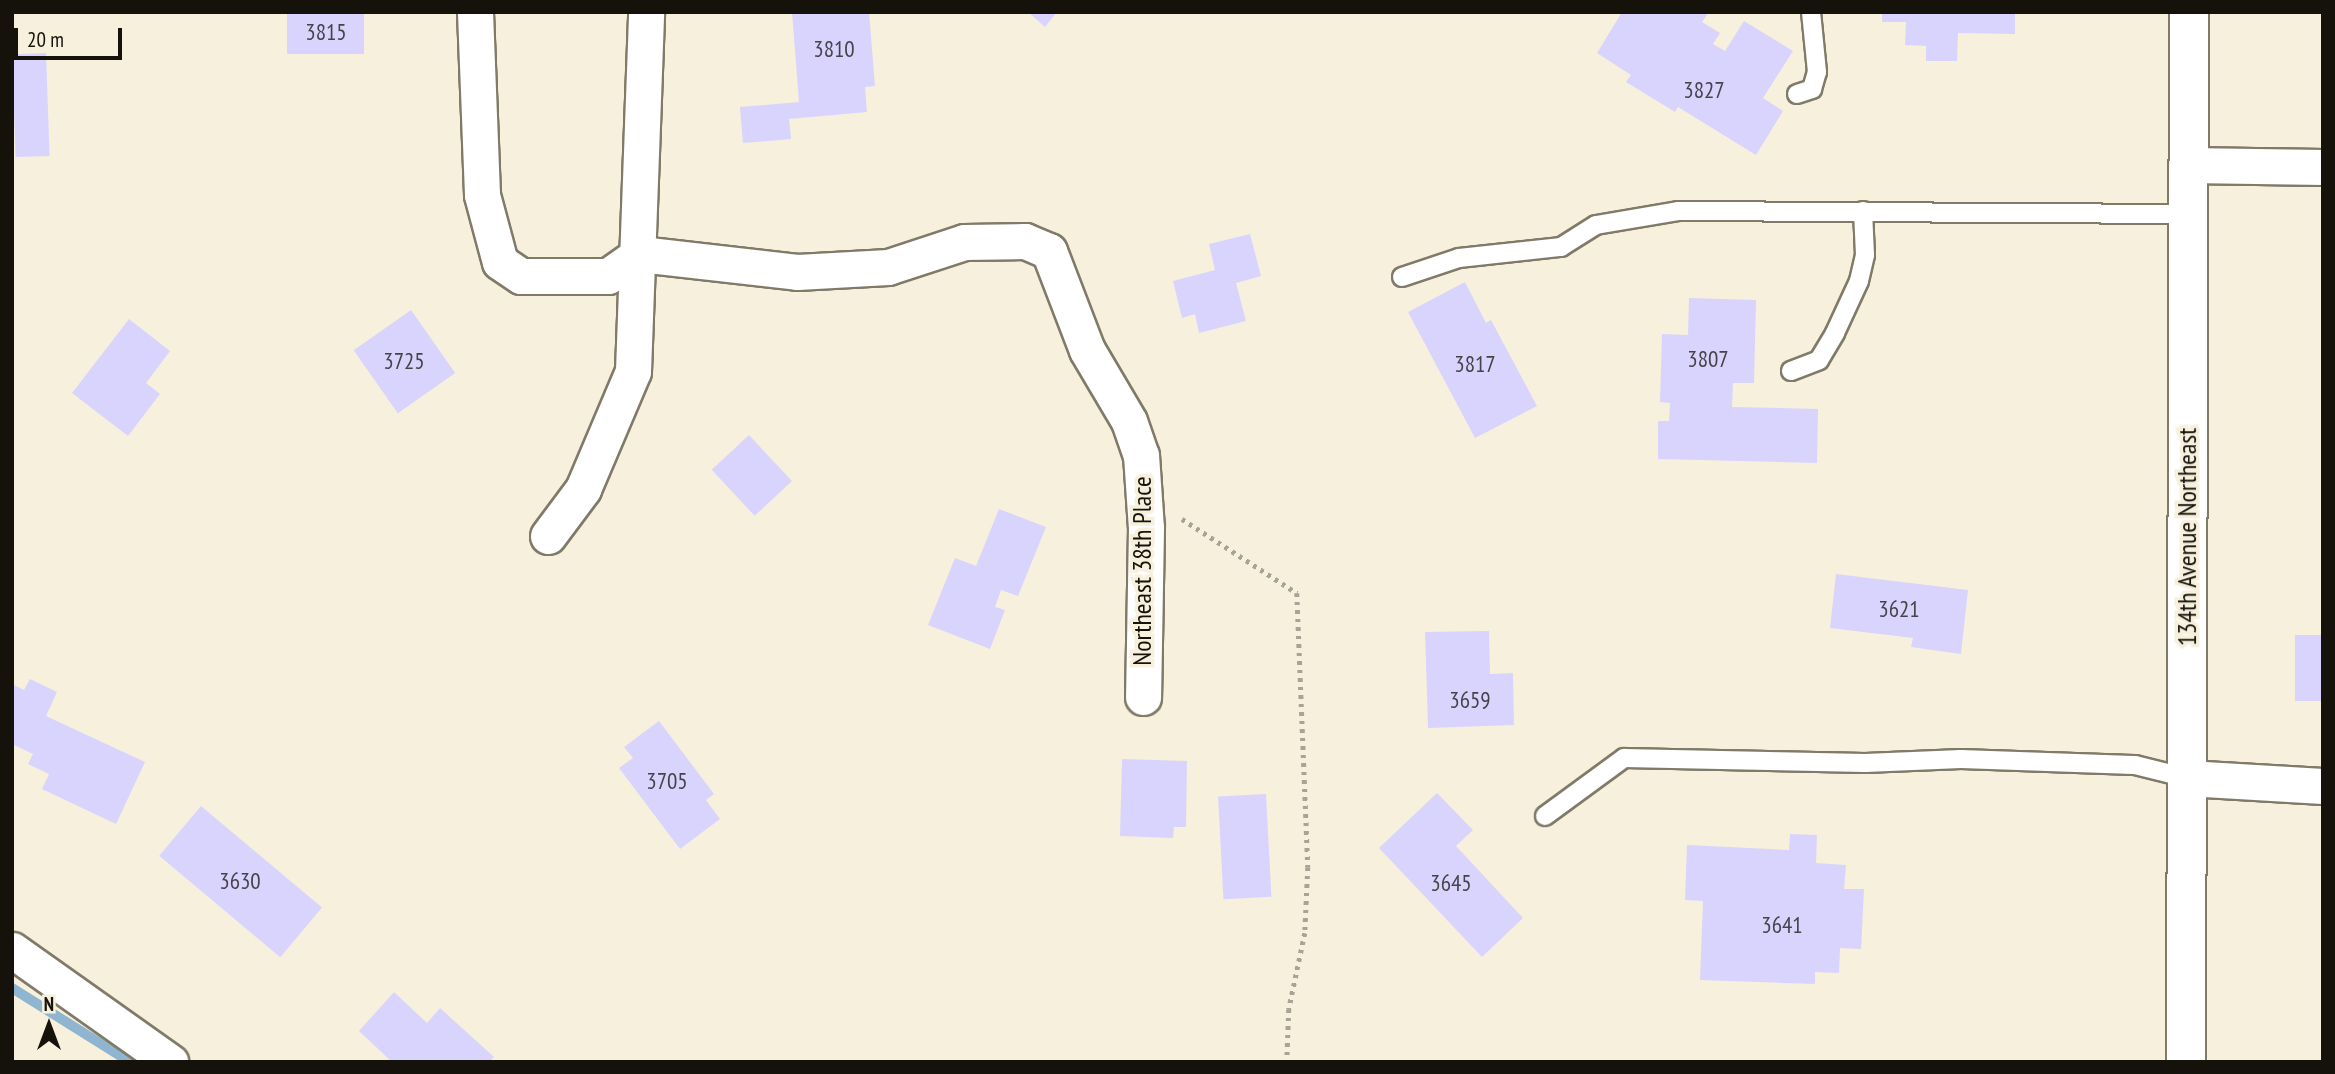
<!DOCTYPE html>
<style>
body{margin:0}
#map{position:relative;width:2335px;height:1074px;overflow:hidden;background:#f7f0dd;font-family:"PT Sans Narrow",sans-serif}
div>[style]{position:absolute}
.stream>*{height:10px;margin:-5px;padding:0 5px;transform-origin:5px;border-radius:5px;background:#8fb5d0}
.building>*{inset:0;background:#d9d4fd;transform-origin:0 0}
.path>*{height:4.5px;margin-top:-2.25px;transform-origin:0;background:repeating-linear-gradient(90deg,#a9a395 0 3.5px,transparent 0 8.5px)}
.roads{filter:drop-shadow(2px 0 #807a69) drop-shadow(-2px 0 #807a69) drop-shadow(0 2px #807a69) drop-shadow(0 -2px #807a69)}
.service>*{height:18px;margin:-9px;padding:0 9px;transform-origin:9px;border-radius:9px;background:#fff}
.minor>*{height:35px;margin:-17.5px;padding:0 17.5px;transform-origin:17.5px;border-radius:17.5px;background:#fff}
.tertiary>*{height:38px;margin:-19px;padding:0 19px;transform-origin:19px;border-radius:19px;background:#fff}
span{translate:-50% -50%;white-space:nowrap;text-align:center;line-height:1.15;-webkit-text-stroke:7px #f7f0dd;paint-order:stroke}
.number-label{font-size:23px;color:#464248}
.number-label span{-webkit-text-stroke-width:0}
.street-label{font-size:26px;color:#15120c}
.frame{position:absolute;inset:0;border:14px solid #15120c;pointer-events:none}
.north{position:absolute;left:14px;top:990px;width:70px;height:70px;-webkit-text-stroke:5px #f7f0dd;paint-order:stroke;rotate:0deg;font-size:19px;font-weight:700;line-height:28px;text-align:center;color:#15120c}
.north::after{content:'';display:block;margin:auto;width:24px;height:32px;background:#15120c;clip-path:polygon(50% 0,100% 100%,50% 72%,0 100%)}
.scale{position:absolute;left:14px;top:28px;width:108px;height:32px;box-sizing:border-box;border:4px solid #15120c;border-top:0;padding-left:9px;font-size:21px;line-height:24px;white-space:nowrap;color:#15120c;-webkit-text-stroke:5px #f7f0dd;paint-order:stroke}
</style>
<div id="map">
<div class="stream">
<div style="left:12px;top:988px;width:139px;rotate:32.1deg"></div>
</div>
<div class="building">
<div style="left:287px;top:12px;width:77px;height:42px"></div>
<div style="clip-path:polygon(792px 12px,869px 12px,875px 86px,865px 87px,867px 112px,789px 119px,791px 139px,743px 143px,740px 107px,799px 102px)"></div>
<div style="clip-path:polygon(1028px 12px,1057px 12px,1045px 27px)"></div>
<div style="clip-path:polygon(1622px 12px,1709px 12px,1702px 22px,1720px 33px,1713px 44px,1725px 51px,1744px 21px,1793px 51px,1763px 98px,1783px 111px,1756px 155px,1678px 107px,1675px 112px,1626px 82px,1631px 75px,1597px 53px)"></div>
<div style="clip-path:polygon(1882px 12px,2015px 12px,2015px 34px,1958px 33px,1957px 61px,1926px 61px,1926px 46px,1905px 45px,1906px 22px,1882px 22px)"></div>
<div style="left:46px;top:53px;width:103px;height:34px;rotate:88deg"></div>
<div style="clip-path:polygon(1250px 234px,1261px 276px,1236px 283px,1246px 321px,1199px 333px,1195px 314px,1182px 318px,1173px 281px,1215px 270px,1209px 244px)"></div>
<div style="clip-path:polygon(1465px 282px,1486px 323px,1491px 320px,1537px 406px,1475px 438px,1408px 312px)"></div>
<div style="clip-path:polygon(1689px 298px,1756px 300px,1754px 383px,1733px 383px,1732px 407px,1818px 409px,1817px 463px,1658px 459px,1658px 421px,1669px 421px,1670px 403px,1660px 402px,1662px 334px,1688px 335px)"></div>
<div style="left:411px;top:310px;width:77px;height:70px;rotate:55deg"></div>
<div style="clip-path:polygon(129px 319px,170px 351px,146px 383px,160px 394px,128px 436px,72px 393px)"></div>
<div style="left:749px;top:435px;width:63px;height:51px;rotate:47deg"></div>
<div style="clip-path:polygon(999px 509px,1046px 527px,1018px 596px,1001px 590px,995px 607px,1005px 610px,990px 649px,928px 625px,955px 558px,976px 566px)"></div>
<div style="clip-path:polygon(1836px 574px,1968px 590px,1961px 654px,1911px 647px,1913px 638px,1830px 628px)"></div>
<div style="clip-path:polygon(1489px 631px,1490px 674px,1513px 673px,1514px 725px,1428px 728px,1425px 632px)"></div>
<div style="left:2323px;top:635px;width:66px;height:28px;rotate:90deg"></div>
<div style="clip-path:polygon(30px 679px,57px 692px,46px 716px,145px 762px,116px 824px,42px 789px,49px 774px,28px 764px,33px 754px,12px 744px,12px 684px,24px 690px)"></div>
<div style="clip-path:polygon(659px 721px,714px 794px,706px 800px,720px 819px,680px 849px,619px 768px,633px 758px,624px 747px)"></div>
<div style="clip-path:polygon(1122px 759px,1187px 761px,1186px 827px,1174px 827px,1173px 838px,1120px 836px)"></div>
<div style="clip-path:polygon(1437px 793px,1473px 830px,1456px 846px,1523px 918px,1482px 957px,1379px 848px)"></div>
<div style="left:1266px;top:794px;width:103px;height:48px;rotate:87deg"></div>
<div style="left:201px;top:806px;width:158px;height:65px;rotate:40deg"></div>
<div style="clip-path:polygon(1790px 834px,1817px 835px,1816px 863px,1846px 865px,1844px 889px,1864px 889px,1861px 949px,1840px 948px,1839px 973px,1815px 972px,1815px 984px,1700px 980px,1703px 901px,1685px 900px,1687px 845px,1789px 850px)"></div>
<div style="clip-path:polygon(394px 992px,427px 1023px,440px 1008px,494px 1057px,489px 1062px,392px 1062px,359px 1031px)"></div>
</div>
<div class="path">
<div style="left:1182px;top:519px;width:137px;rotate:32.8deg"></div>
<div style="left:1297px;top:593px;width:274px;rotate:87.7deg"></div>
<div style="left:1308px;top:867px;width:66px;rotate:92.6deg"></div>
<div style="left:1305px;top:933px;width:78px;rotate:101.9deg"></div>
<div style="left:1289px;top:1009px;width:53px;rotate:92.2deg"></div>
</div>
<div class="roads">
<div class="service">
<div style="left:1797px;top:94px;width:16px;rotate:-18deg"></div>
<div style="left:1812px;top:89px;width:18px;rotate:-74deg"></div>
<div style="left:1817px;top:72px;width:60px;rotate:-95.7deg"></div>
<div style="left:1402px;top:277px;width:60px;rotate:-18.4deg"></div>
<div style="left:1459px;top:258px;width:103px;rotate:-6.2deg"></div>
<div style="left:1561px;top:247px;width:41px;rotate:-32.2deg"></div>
<div style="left:1596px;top:225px;width:83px;rotate:-9.7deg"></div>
<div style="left:1678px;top:211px;width:509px;rotate:0.34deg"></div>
<div style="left:1791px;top:371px;width:30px;rotate:-21deg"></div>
<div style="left:1819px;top:360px;width:31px;rotate:-59deg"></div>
<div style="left:1835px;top:333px;width:57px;rotate:-65.2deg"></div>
<div style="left:1859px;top:281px;width:27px;rotate:-77deg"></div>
<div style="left:1865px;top:255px;width:44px;rotate:-92.6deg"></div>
<div style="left:1545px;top:816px;width:98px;rotate:-36.3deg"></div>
<div style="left:1624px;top:758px;width:241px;rotate:1.2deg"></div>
<div style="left:1865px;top:763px;width:96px;rotate:-2.4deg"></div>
<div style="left:1961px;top:759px;width:174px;rotate:2deg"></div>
<div style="left:2135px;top:765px;width:54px;rotate:14deg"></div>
</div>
<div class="minor">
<div style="left:475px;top:12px;width:183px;rotate:87.8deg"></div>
<div style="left:482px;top:195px;width:69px;rotate:75deg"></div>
<div style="left:500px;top:262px;width:25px;rotate:34deg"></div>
<div style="left:521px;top:276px;width:87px"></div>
<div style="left:608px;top:276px;width:39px;rotate:-35deg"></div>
<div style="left:640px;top:254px;width:158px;rotate:6.5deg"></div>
<div style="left:797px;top:272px;width:91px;rotate:-3.1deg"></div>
<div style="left:888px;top:267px;width:80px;rotate:-18.2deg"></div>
<div style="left:964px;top:242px;width:61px;rotate:-0.9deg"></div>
<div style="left:1025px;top:241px;width:26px;rotate:23deg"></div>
<div style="left:1049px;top:251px;width:106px;rotate:69deg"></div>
<div style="left:1087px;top:350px;width:82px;rotate:59.4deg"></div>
<div style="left:1129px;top:421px;width:36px;rotate:71deg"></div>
<div style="left:1141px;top:455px;width:73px;rotate:86.1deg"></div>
<div style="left:1146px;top:528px;width:169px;rotate:91deg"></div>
<div style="left:2188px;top:165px;width:135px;rotate:0.8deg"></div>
<div style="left:548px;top:536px;width:59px;rotate:-53.3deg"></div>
<div style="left:583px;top:489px;width:128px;rotate:-67deg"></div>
<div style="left:633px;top:371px;width:359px;rotate:-87.9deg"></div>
<div style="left:2187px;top:778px;width:136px;rotate:3.4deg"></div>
<div style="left:12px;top:950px;width:194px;rotate:35.3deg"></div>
</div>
<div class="tertiary">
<div style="left:2186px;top:1062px;width:1050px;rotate:-89.84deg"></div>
</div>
</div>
<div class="number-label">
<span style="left:326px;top:32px">3815</span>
<span style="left:834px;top:49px">3810</span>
<span style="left:1704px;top:90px">3827</span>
<span style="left:1708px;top:359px">3807</span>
<span style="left:404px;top:361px">3725</span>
<span style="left:1475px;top:364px">3817</span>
<span style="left:1899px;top:609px">3621</span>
<span style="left:1470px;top:700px">3659</span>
<span style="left:667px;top:781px">3705</span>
<span style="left:240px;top:881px">3630</span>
<span style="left:1451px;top:883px">3645</span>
<span style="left:1782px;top:925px">3641</span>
</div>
<div class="street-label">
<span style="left:2187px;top:537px;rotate:-90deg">134th Avenue Northeast</span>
<span style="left:1142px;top:571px;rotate:-90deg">Northeast 38th Place</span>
</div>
<div class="frame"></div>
<div class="north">N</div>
<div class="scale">20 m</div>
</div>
